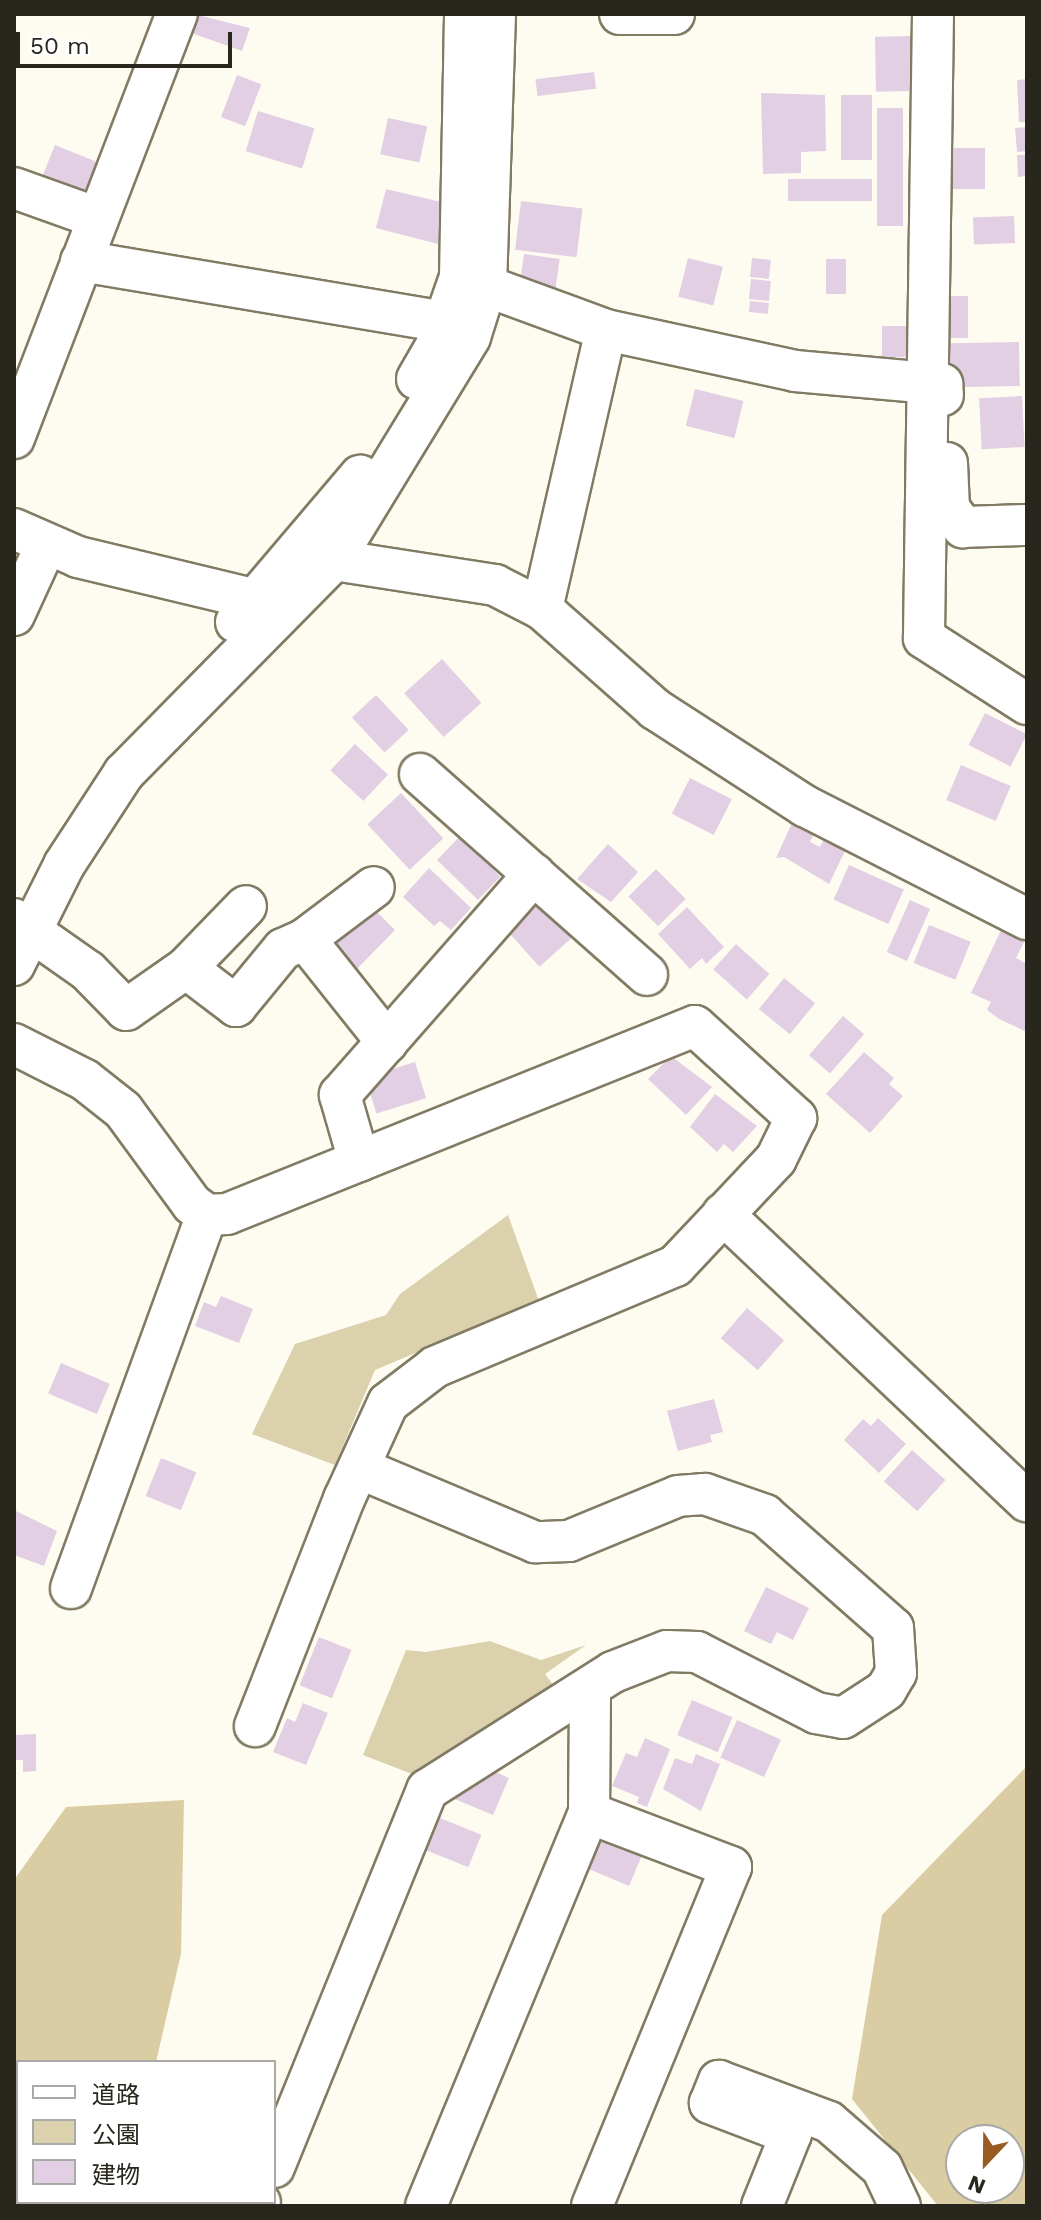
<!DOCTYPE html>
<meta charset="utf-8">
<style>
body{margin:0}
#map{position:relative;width:1041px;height:2220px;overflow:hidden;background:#fefcf1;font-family:"Work Sans","Noto Sans JP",sans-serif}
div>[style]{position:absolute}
.green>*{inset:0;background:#dbd1ad}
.forest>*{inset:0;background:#dacda3}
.building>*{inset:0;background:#e3cfe3;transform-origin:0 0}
.roads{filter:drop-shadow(2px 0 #827b64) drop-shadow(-2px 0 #827b64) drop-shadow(0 2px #827b64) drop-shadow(0 -2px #827b64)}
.minor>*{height:40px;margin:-20px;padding:0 20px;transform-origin:20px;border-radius:20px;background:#fff}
span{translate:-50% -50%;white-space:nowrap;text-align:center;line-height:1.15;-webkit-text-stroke:6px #fff;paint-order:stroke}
.frame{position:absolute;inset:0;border:16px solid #29271d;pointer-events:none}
.legend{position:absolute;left:16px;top:2060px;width:260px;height:144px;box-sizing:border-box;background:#fff;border:2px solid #a9a9a5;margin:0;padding:10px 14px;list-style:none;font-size:24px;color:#29271d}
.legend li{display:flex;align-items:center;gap:16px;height:40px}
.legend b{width:40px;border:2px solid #a9a9a5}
.north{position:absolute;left:945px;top:2124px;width:80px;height:80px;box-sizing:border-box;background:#fff;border:2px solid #a9a9a5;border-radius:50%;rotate:202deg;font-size:22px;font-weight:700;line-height:32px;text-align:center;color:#29271d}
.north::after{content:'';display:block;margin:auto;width:28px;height:36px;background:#9a5b23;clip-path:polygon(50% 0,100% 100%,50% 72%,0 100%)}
.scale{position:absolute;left:16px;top:32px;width:216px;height:36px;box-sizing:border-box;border:4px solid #29271d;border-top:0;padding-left:10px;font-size:24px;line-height:28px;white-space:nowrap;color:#29271d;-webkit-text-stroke:6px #fff;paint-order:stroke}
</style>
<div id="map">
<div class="green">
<div style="clip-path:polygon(508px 1215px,539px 1301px,375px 1370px,335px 1465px,252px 1434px,295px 1344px,386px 1315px,400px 1294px)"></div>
<div style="clip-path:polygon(490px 1641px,541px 1660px,586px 1645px,545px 1674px,554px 1686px,412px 1774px,363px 1755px,406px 1650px,426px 1652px)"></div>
</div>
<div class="forest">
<div style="clip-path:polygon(evenodd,1027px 1766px,1027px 2206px,938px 2206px,852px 2099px,882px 1915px,1027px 1766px,961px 2140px,1009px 2140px,1009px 2188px,961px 2188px,961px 2140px)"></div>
<div style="clip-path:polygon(184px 1800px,181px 1954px,156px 2062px,18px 2062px,18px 2202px,146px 2202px,146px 2206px,14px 2206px,14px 1880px,66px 1807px)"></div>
</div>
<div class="building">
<div style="clip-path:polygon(194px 14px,250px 28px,242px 51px,186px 31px)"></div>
<div style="left:912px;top:36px;width:55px;height:37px;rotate:89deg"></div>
<div style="left:594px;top:72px;width:17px;height:59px;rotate:83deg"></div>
<div style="left:237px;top:75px;width:26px;height:45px;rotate:21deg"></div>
<div style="clip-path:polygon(1027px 79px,1027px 122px,1019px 122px,1017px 80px)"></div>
<div style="clip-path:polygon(761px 93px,825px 95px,826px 151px,801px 152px,801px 173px,763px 174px)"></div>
<div style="left:872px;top:95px;width:65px;height:31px;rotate:90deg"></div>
<div style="left:877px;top:108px;width:26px;height:118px"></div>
<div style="left:258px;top:111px;width:59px;height:42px;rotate:17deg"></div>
<div style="left:388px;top:118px;width:40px;height:37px;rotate:12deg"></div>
<div style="clip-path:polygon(1027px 127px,1027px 151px,1017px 152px,1015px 128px)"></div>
<div style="left:55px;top:145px;width:52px;height:43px;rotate:22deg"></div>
<div style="left:940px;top:148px;width:45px;height:41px"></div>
<div style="clip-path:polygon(1017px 155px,1027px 155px,1027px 176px,1018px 177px)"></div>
<div style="left:872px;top:179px;width:22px;height:84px;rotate:90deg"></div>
<div style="clip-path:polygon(386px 189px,441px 202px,438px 244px,376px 228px)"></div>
<div style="left:521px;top:201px;width:62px;height:49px;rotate:7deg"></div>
<div style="left:1014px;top:216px;width:27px;height:41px;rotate:88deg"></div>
<div style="left:524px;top:254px;width:36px;height:37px;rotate:8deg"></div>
<div style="left:688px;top:258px;width:36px;height:40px;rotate:14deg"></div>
<div style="left:752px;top:258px;width:19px;height:19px;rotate:6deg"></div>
<div style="left:826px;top:259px;width:20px;height:35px"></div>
<div style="left:751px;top:279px;width:20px;height:20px;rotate:6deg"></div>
<div style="left:945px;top:296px;width:23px;height:42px"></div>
<div style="left:750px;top:301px;width:19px;height:11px;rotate:6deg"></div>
<div style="left:914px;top:326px;width:31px;height:32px;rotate:90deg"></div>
<div style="left:1019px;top:342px;width:44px;height:70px;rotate:89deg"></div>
<div style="left:695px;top:389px;width:50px;height:38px;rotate:14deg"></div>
<div style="left:1022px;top:396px;width:51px;height:43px;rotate:87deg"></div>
<div style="left:442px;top:659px;width:59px;height:51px;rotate:48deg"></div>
<div style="left:376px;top:695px;width:48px;height:33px;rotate:47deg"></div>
<div style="left:985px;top:713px;width:47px;height:36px;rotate:27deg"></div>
<div style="left:355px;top:744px;width:45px;height:36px;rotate:43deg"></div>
<div style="left:961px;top:765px;width:54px;height:38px;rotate:23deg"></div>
<div style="left:690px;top:778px;width:47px;height:40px;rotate:27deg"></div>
<div style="left:401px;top:793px;width:62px;height:46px;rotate:47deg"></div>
<div style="clip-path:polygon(797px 812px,820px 822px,810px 842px,820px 847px,824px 839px,846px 849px,829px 884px,784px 857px,776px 858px)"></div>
<div style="clip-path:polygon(464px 832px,496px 863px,491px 867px,500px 877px,478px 900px,437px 860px)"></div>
<div style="clip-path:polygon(608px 844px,638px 872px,611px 902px,577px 879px)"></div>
<div style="left:849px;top:865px;width:60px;height:38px;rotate:24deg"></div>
<div style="clip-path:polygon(429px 868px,471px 908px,451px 930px,440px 921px,434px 926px,403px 897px)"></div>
<div style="left:656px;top:869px;width:42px;height:39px;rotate:45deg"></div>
<div style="left:910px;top:900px;width:22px;height:57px;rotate:24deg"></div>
<div style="left:540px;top:903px;width:47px;height:43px;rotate:48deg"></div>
<div style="clip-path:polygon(371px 906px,395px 930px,354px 972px,333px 951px,339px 945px,327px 934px)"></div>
<div style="clip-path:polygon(687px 907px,724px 947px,706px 964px,702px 958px,690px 969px,658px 934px)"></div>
<div style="clip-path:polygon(1005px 922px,1027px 936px,1016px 958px,1027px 964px,1027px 1032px,999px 1019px,987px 1010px,991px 1002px,971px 993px)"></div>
<div style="left:929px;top:925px;width:45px;height:41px;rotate:22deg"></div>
<div style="left:736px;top:944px;width:45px;height:34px;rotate:42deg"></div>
<div style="left:784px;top:978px;width:40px;height:40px;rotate:39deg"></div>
<div style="left:843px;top:1016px;width:28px;height:52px;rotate:41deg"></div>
<div style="clip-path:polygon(864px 1052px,894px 1078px,889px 1084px,903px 1096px,870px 1133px,826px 1094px)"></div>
<div style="clip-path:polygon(671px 1056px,712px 1087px,686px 1115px,648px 1079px)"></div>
<div style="left:415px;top:1062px;width:38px;height:52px;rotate:73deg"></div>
<div style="clip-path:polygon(715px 1094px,757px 1126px,733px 1152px,724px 1144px,717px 1152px,690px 1127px)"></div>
<div style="clip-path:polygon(221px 1296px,253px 1309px,239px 1343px,195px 1326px,204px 1302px,216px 1307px)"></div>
<div style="left:747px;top:1308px;width:49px;height:40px;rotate:41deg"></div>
<div style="left:61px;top:1363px;width:53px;height:33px;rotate:23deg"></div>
<div style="clip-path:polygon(714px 1399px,723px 1432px,710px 1435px,712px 1442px,678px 1451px,667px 1411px)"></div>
<div style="clip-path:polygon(878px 1418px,906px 1444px,879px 1473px,844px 1440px,863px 1419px,871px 1426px)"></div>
<div style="left:912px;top:1450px;width:45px;height:42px;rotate:42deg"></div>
<div style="left:161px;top:1458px;width:38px;height:41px;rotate:22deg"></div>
<div style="clip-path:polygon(16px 1511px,57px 1531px,44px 1566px,14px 1555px)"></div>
<div style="clip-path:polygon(766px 1587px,809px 1608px,793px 1640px,777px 1632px,771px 1644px,744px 1631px)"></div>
<div style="left:319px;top:1637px;width:35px;height:52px;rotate:22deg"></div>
<div style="left:692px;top:1700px;width:44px;height:38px;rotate:23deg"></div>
<div style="clip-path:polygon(303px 1703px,328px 1713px,306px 1765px,273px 1752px,287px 1718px,295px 1722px)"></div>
<div style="left:737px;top:1720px;width:48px;height:41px;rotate:24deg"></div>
<div style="clip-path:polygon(36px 1734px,36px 1771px,23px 1772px,23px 1760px,15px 1760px,15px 1735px)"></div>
<div style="clip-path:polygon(645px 1738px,670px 1749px,647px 1807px,637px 1803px,639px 1797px,612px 1786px,626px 1753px,637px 1757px)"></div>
<div style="clip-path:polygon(696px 1754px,720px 1764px,701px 1811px,663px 1789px,675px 1758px,692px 1764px)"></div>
<div style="clip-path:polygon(475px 1763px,509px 1778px,493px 1815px,452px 1798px)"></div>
<div style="left:435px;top:1816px;width:50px;height:35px;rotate:22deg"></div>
<div style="clip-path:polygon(597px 1834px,645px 1848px,629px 1886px,584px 1867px)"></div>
</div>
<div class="roads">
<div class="minor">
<div style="left:620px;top:14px;width:54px"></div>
<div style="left:933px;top:14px;width:624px;rotate:90.83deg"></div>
<div style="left:924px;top:638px;width:122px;rotate:32.7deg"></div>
<div style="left:14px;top:188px;width:89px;rotate:19.7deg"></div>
<div style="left:81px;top:261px;width:369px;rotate:9.5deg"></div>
<div style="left:486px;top:286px;width:128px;rotate:20.1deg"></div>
<div style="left:606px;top:330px;width:193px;rotate:12.2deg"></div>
<div style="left:795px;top:371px;width:148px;rotate:5.1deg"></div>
<div style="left:942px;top:384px;width:11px;rotate:85deg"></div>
<div style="left:417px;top:379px;width:38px;rotate:-60deg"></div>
<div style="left:436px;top:346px;width:73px;rotate:-70.8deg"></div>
<div style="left:460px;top:277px;width:263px;rotate:-88.9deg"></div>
<div style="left:14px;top:438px;width:454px;rotate:-69deg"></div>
<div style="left:947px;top:463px;width:45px;rotate:87.5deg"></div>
<div style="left:949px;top:508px;width:24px;rotate:54deg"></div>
<div style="left:963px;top:527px;width:64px;rotate:-1.8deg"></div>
<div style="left:14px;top:529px;width:70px;rotate:23.6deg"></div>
<div style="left:78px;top:557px;width:206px;rotate:13.5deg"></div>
<div style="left:317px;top:545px;width:23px;rotate:41deg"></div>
<div style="left:334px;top:560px;width:163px;rotate:8.8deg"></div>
<div style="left:495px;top:585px;width:53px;rotate:27.1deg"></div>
<div style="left:542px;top:609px;width:151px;rotate:41.5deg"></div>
<div style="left:655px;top:709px;width:179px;rotate:32.9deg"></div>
<div style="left:805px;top:806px;width:249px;rotate:27deg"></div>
<div style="left:542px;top:609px;width:286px;rotate:-77.1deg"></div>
<div style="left:14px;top:615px;width:77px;rotate:-65.4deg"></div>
<div style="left:236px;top:622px;width:192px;rotate:-49.7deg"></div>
<div style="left:420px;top:774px;width:303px;rotate:41.5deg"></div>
<div style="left:14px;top:919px;width:90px;rotate:35.1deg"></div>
<div style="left:88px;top:971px;width:54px;rotate:45.7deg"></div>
<div style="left:126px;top:1010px;width:73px;rotate:-35deg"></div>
<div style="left:186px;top:968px;width:86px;rotate:-45.9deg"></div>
<div style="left:305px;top:939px;width:132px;rotate:51.5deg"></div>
<div style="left:14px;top:965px;width:112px;rotate:-63.4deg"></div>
<div style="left:64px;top:865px;width:110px;rotate:-56.9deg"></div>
<div style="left:124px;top:773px;width:299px;rotate:-45.4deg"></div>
<div style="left:334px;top:560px;width:261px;rotate:-58.6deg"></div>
<div style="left:470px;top:337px;width:53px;rotate:-72.6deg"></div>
<div style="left:486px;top:286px;width:272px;rotate:-88.1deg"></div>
<div style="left:186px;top:968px;width:63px;rotate:37.2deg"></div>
<div style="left:236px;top:1006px;width:74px;rotate:-50.5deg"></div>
<div style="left:283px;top:949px;width:24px;rotate:-24deg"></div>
<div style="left:305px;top:939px;width:86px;rotate:-37deg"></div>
<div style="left:14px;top:1044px;width:80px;rotate:26.9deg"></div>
<div style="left:85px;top:1080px;width:48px;rotate:38.3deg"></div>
<div style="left:123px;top:1110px;width:117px;rotate:53.7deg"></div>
<div style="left:192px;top:1204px;width:19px;rotate:36deg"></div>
<div style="left:207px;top:1215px;width:20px;rotate:-3deg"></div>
<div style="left:227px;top:1214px;width:504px;rotate:-21.89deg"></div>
<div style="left:695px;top:1026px;width:137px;rotate:42.3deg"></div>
<div style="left:796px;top:1118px;width:46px;rotate:116deg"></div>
<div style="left:776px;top:1159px;width:147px;rotate:133.3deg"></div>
<div style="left:675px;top:1266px;width:260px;rotate:157.2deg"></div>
<div style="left:435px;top:1367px;width:59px;rotate:142.5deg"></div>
<div style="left:388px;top:1403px;width:106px;rotate:114.6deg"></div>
<div style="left:344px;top:1499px;width:244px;rotate:111.4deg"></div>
<div style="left:359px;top:1161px;width:69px;rotate:-106.1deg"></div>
<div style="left:340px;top:1095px;width:294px;rotate:-48.7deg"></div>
<div style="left:723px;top:1214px;width:418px;rotate:43.4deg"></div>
<div style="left:71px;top:1588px;width:397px;rotate:-70deg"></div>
<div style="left:589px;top:1813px;width:152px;rotate:20.8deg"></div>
<div style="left:731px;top:1867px;width:366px;rotate:112.3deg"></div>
<div style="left:274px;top:2167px;width:407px;rotate:-67.9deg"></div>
<div style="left:427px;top:1790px;width:220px;rotate:-32.4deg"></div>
<div style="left:613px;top:1672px;width:58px;rotate:-21.3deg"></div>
<div style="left:667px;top:1651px;width:30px;rotate:2deg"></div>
<div style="left:697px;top:1652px;width:134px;rotate:27.1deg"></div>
<div style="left:816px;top:1713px;width:27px;rotate:10deg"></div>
<div style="left:843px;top:1718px;width:51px;rotate:-33.1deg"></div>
<div style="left:886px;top:1690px;width:20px;rotate:-60deg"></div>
<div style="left:896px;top:1673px;width:45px;rotate:-93.8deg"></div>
<div style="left:893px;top:1628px;width:171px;rotate:-138.6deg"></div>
<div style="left:765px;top:1515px;width:64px;rotate:-160.7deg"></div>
<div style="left:705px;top:1494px;width:27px;rotate:176deg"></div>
<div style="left:678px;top:1496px;width:118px;rotate:157.6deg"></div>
<div style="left:569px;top:1541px;width:34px;rotate:178deg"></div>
<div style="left:535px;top:1542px;width:189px;rotate:-157.2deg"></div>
<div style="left:258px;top:2206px;width:4px;rotate:-63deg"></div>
<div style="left:426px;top:2206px;width:425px;rotate:-67.5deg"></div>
<div style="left:589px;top:1813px;width:125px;rotate:-89.5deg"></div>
<div style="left:762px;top:2206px;width:78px;rotate:-68.1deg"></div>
<div style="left:791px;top:2134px;width:87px;rotate:-159.1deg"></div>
<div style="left:710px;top:2103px;width:24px;rotate:-68deg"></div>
<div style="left:719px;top:2081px;width:117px;rotate:20.4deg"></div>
<div style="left:829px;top:2122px;width:70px;rotate:41deg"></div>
<div style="left:882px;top:2168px;width:42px;rotate:64.7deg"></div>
</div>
</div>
<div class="frame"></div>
<ul class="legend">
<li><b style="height:10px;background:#fff"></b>道路</li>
<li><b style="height:22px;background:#dbd1ad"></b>公園</li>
<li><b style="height:22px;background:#e3cfe3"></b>建物</li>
</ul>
<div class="north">N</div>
<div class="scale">50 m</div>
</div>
